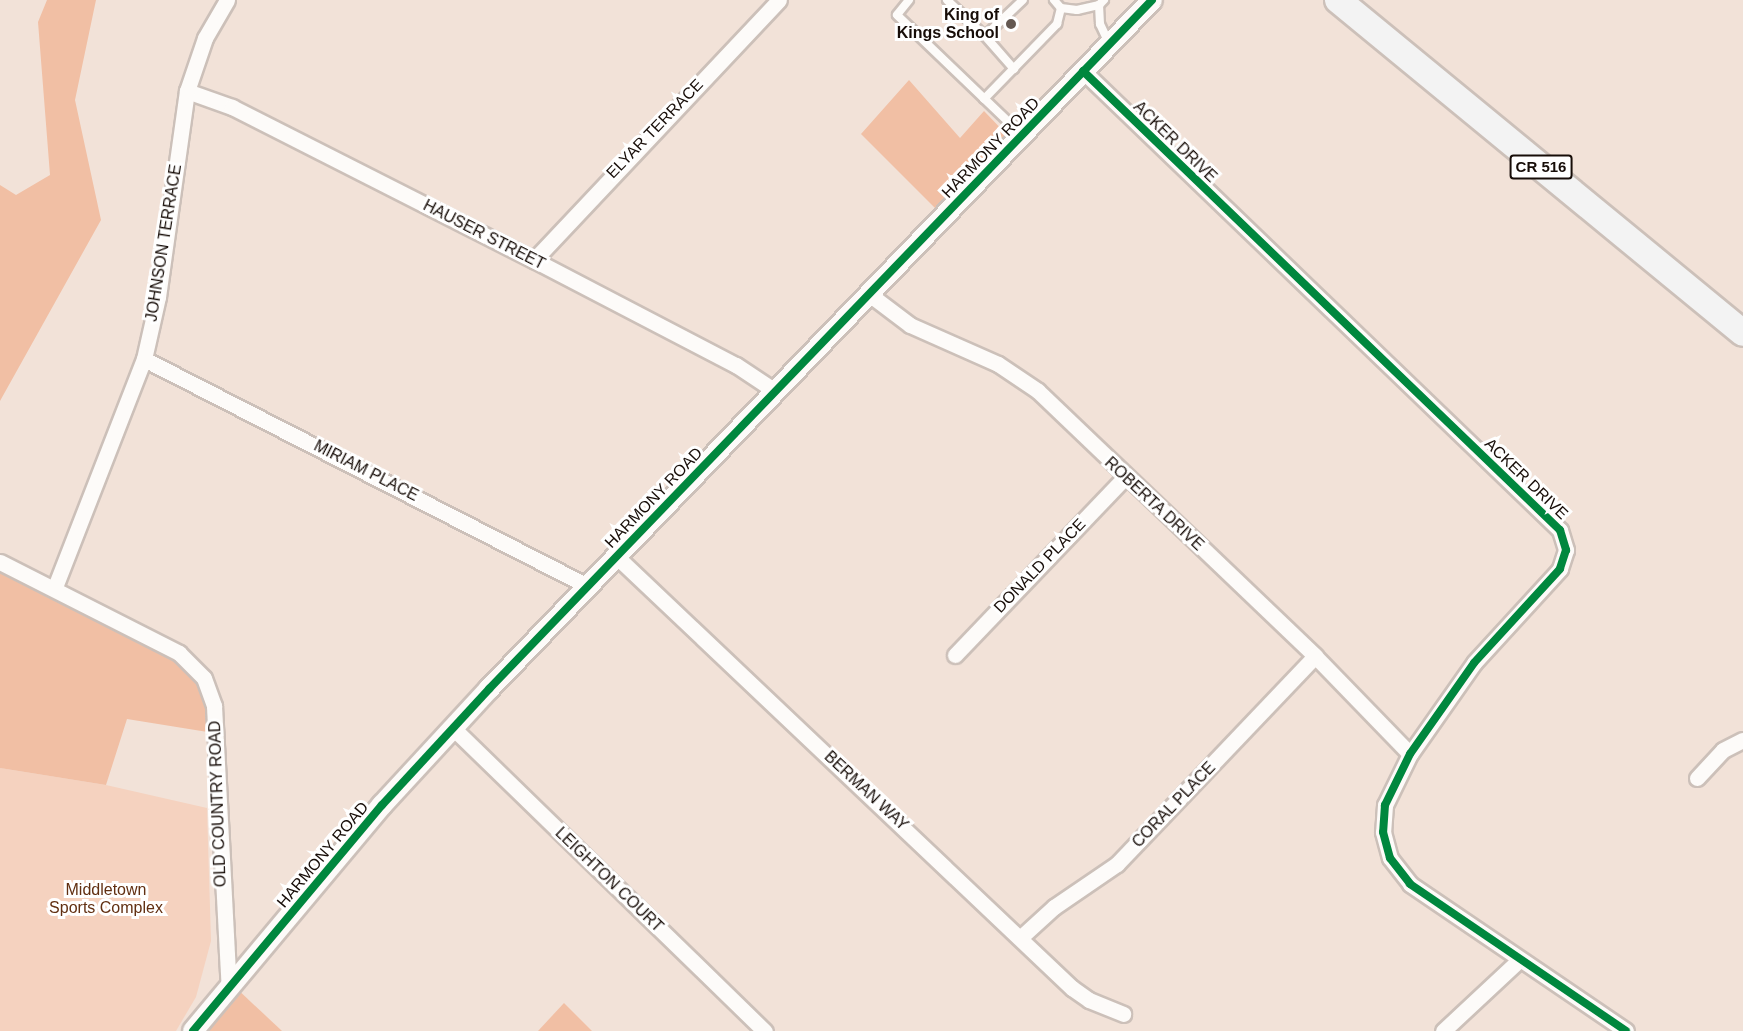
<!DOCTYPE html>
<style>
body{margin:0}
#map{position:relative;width:1743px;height:1031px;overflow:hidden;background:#f2e2d8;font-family:Arial,sans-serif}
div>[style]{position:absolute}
.green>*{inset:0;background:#f5d2bf}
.forest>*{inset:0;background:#f1bfa4}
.roads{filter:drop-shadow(2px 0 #ccc0b9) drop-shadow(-2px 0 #ccc0b9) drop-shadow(0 2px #ccc0b9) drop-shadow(0 -2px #ccc0b9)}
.service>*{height:8px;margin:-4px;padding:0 4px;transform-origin:4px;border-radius:4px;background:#fdfbf9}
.minor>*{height:15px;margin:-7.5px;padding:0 7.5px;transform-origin:7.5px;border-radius:7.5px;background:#fdfbf9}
.tertiary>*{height:20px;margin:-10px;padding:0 10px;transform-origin:10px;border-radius:10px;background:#fdfbf9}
.primary>*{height:26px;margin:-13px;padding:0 13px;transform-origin:13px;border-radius:13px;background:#f3f3f3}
.cycleway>*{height:8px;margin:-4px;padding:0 4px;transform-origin:4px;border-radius:4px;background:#00873e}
.dots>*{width:16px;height:16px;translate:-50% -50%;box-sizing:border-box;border:3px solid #fff;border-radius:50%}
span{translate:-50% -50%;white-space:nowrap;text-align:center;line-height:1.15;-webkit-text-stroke:6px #fff;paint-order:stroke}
.shield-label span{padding:2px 4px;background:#fff;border:2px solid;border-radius:4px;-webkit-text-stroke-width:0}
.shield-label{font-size:15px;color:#170d08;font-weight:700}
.poi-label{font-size:16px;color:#170d08;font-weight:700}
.right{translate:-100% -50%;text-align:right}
.street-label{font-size:16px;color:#170d08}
.park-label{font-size:16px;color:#612f11}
</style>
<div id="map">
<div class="green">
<div style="clip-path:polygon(0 768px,106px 785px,207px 808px,211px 941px,196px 997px,176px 1031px,0 1031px)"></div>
</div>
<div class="forest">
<div style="clip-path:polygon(47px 0,96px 0,75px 100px,101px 220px,0 401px,0 185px,16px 195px,50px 175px,38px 22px)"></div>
<div style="clip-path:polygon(909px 80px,960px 138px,984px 111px,1010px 138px,939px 212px,861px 134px)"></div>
<div style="clip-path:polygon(0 564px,210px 681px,220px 734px,127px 719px,106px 785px,0 768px)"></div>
<div style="clip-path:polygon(234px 986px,282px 1031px,197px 1031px)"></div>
<div style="clip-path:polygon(564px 1003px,592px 1031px,538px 1031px)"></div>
</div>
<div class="roads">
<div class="service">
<div style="left:909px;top:0;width:19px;rotate:129deg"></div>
<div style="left:897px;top:15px;width:173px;rotate:43.8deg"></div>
<div style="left:947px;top:0;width:52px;rotate:43.5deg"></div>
<div style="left:985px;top:36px;width:44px;rotate:48.7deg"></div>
<div style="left:1054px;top:0;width:11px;rotate:49deg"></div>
<div style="left:1061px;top:8px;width:16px;rotate:7deg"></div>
<div style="left:1077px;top:10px;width:23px;rotate:-13deg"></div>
<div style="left:1104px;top:0;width:7px;rotate:135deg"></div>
<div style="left:1099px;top:5px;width:19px;rotate:87deg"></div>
<div style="left:1100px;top:24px;width:21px;rotate:65deg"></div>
<div style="left:985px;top:36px;width:52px;rotate:-43.5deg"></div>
<div style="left:984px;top:99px;width:105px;rotate:-45.8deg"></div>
<div style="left:1057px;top:24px;width:16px;rotate:-76deg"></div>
</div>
<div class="minor">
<div style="left:1083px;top:71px;width:662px;rotate:43.9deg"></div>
<div style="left:1560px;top:530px;width:21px;rotate:73deg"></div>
<div style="left:1566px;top:550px;width:20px;rotate:108deg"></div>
<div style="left:1560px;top:569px;width:127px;rotate:132.5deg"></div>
<div style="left:1474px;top:663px;width:111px;rotate:125.1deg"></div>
<div style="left:1410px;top:754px;width:57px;rotate:116.1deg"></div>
<div style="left:1385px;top:805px;width:27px;rotate:94deg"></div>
<div style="left:1383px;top:832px;width:27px;rotate:75deg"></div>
<div style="left:1390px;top:858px;width:33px;rotate:52deg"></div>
<div style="left:1410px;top:884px;width:261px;rotate:34.2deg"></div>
<div style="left:187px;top:91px;width:48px;rotate:19.6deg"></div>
<div style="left:232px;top:107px;width:339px;rotate:26.9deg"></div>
<div style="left:534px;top:260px;width:228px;rotate:27.5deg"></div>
<div style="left:736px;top:365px;width:47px;rotate:33.7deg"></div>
<div style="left:534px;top:260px;width:357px;rotate:-46.7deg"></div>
<div style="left:869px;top:294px;width:51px;rotate:37.1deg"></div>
<div style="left:910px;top:325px;width:96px;rotate:23.9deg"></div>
<div style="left:998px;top:364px;width:48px;rotate:34deg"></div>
<div style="left:1038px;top:391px;width:383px;rotate:43.7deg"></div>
<div style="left:1315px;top:656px;width:136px;rotate:45.9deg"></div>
<div style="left:144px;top:359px;width:499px;rotate:27.1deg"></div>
<div style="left:617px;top:557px;width:627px;rotate:43.45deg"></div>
<div style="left:1072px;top:988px;width:21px;rotate:35deg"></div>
<div style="left:1089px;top:1000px;width:37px;rotate:22deg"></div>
<div style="left:0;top:562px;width:201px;rotate:26.9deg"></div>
<div style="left:179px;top:653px;width:35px;rotate:45deg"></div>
<div style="left:204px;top:678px;width:30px;rotate:70deg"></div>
<div style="left:214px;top:706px;width:282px;rotate:87deg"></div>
<div style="left:55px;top:587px;width:245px;rotate:-68.7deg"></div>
<div style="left:144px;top:359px;width:64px;rotate:-77.3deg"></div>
<div style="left:158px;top:297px;width:208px;rotate:-82deg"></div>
<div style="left:187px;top:91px;width:56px;rotate:-71.2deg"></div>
<div style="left:205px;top:38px;width:44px;rotate:-59.9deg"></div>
<div style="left:955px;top:655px;width:246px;rotate:-46.3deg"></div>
<div style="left:453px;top:728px;width:435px;rotate:44.2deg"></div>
<div style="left:1697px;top:778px;width:38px;rotate:-47deg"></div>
<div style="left:1723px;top:750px;width:22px;rotate:-27deg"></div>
<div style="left:1020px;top:938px;width:46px;rotate:-42.4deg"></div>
<div style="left:1054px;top:907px;width:76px;rotate:-34.3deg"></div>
<div style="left:1117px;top:864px;width:287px;rotate:-46.4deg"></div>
<div style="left:1443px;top:1031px;width:103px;rotate:-43deg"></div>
</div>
<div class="tertiary">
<div style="left:193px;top:1031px;width:295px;rotate:-50.1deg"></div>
<div style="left:382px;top:805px;width:158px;rotate:-47.3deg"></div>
<div style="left:489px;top:689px;width:956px;rotate:-46.1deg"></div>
</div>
<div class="primary">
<div style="left:1338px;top:0;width:524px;rotate:39.43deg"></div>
</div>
</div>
<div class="cycleway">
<div style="left:1083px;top:71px;width:662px;rotate:43.9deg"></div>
<div style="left:1560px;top:530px;width:21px;rotate:73deg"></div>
<div style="left:1566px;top:550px;width:20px;rotate:108deg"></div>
<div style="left:1560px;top:569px;width:127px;rotate:132.5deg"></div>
<div style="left:1474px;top:663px;width:111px;rotate:125.1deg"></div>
<div style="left:1410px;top:754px;width:57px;rotate:116.1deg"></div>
<div style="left:1385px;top:805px;width:27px;rotate:94deg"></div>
<div style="left:1383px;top:832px;width:27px;rotate:75deg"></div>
<div style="left:1390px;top:858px;width:33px;rotate:52deg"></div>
<div style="left:1410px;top:884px;width:261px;rotate:34.2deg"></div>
<div style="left:193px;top:1031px;width:295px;rotate:-50.1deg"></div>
<div style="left:382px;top:805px;width:158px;rotate:-47.3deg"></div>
<div style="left:489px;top:689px;width:956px;rotate:-46.1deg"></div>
</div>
<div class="dots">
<div style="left:1011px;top:24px;background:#645851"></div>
</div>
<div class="shield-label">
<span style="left:1541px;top:167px">CR 516</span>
</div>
<div class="poi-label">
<span class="right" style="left:999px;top:24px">King of<br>Kings School</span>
</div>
<div class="street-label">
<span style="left:655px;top:129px;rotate:-46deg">ELYAR TERRACE</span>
<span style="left:1175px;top:142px;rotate:44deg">ACKER DRIVE</span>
<span style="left:991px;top:148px;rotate:-46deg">HARMONY ROAD</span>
<span style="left:484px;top:235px;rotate:27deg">HAUSER STREET</span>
<span style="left:164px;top:243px;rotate:-81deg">JOHNSON TERRACE</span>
<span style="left:366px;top:471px;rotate:27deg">MIRIAM PLACE</span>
<span style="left:1526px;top:479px;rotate:44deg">ACKER DRIVE</span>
<span style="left:654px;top:498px;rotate:-46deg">HARMONY ROAD</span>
<span style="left:1154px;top:504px;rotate:43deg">ROBERTA DRIVE</span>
<span style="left:1040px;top:566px;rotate:-46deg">DONALD PLACE</span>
<span style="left:866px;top:791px;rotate:43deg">BERMAN WAY</span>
<span style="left:218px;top:804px;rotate:-92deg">OLD COUNTRY ROAD</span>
<span style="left:1174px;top:805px;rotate:-46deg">CORAL PLACE</span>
<span style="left:323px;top:855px;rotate:-50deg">HARMONY ROAD</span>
<span style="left:609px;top:880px;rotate:44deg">LEIGHTON COURT</span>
</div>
<div class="park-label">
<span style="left:106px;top:899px">Middletown<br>Sports Complex</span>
</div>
</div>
